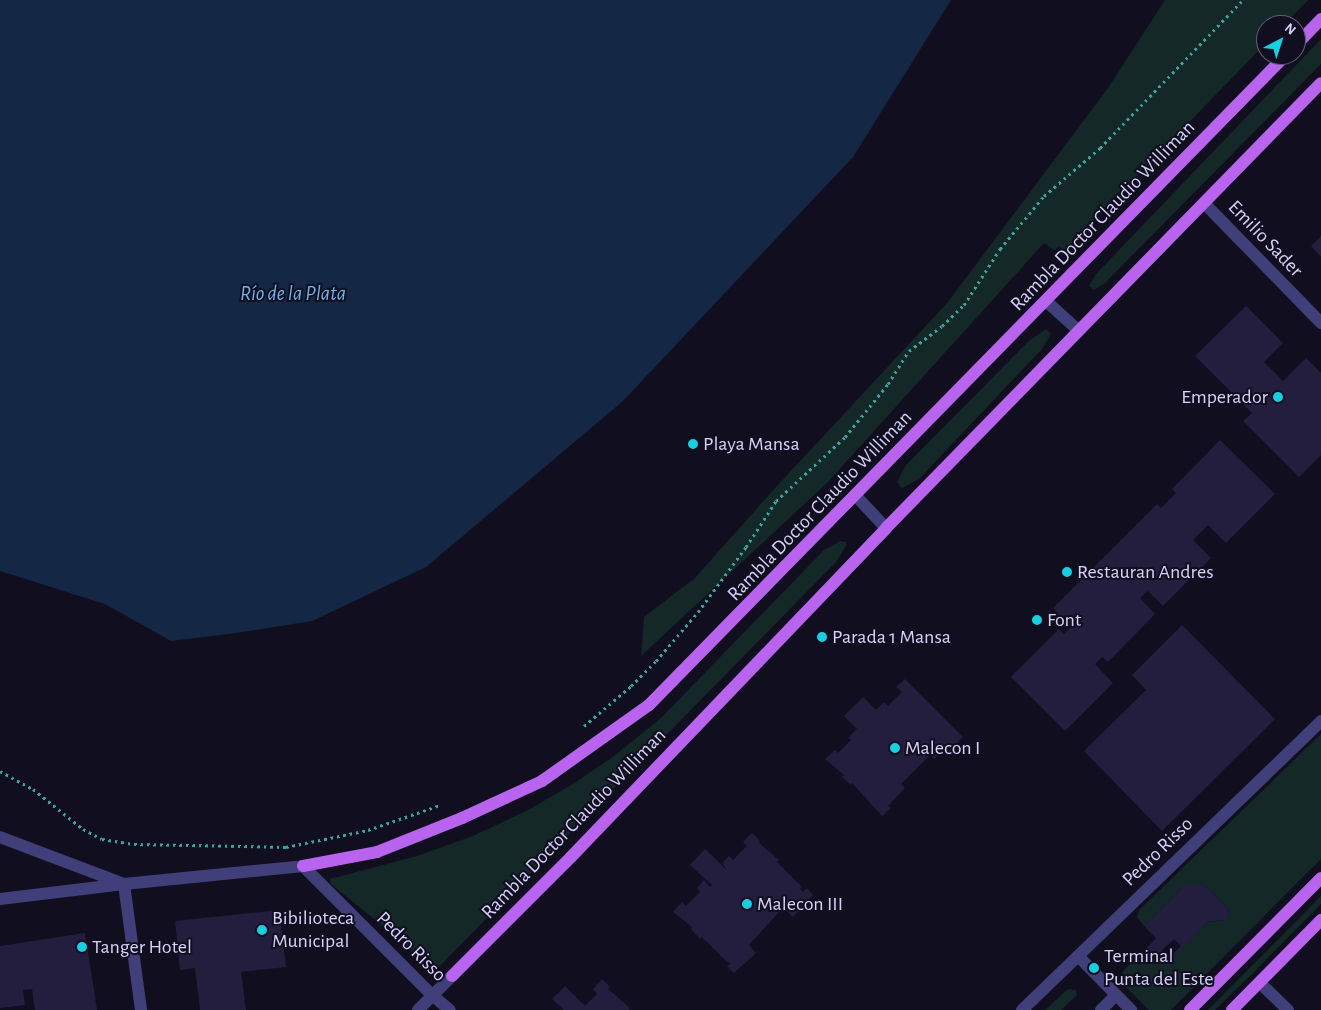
<!DOCTYPE html>
<meta charset="utf-8">
<style>
body{margin:0}
#map{position:relative;width:1321px;height:1010px;overflow:hidden;background:#110f1f;font-family:"Alegreya Sans",sans-serif}
div>[style]{position:absolute}
.green>*{inset:0;background:#132827}
.water>*{inset:0;background:#142744}
.building>*{inset:0;background:#231d3e}
.path>*{height:3px;margin-top:-1.5px;transform-origin:0;background:repeating-linear-gradient(90deg,#3aa59d 0 2.5px,transparent 0 6.5px)}
.minor>*{height:12px;margin:-6px;padding:0 6px;transform-origin:6px;border-radius:6px;background:#403f79}
.major>*{height:12px;margin:-6px;padding:0 6px;transform-origin:6px;border-radius:6px;background:#b964ef}
.dots>*{width:14px;height:14px;translate:-50% -50%;box-sizing:border-box;border:2px solid #110f1f;border-radius:50%}
span{translate:-50% -50%;white-space:nowrap;text-align:center;line-height:1.15;-webkit-text-stroke:4px #110f1f;paint-order:stroke}
.street-label{font-size:20px;color:#d6d2fa}
.poi-label{font-size:20px;color:#d6d2fa}
.right{translate:-100% -50%;text-align:right}
.left{translate:0 -50%;text-align:left}
.water-label{font-size:21px;color:#6bb4ef;font-style:italic}
.north{position:absolute;left:1256px;top:15px;width:50px;height:50px;box-sizing:border-box;background:#110f1f;border:1px solid #605d77;border-radius:50%;rotate:40deg;font-size:14px;font-weight:700;line-height:20px;text-align:center;color:#d6d2fa}
.north::after{content:'';display:block;margin:auto;width:18px;height:22px;background:#18cfe0;clip-path:polygon(50% 0,100% 100%,50% 72%,0 100%)}
</style>
<div id="map">
<div class="green">
<div style="clip-path:polygon(1165px 0,1308px 0,1284px 25px,1266px 25px,1266px 43px,1068px 247px,1063px 250px,1059px 247px,1054px 250px,1044px 243px,827px 483px,641px 656px,644px 617px,695px 578px,776px 487px,948px 302px,1108px 88px)"></div>
<div style="clip-path:polygon(1321px 39px,1321px 64px,1105px 283px,1094px 290px,1089px 286px,1096px 274px)"></div>
<div style="clip-path:polygon(1046px 329px,1051px 334px,1042px 349px,919px 479px,902px 488px,899px 485px,897px 482px,906px 465px,1030px 340px)"></div>
<div style="clip-path:polygon(840px 541px,846px 542px,846px 546px,836px 562px,434px 972px,429px 971px,402px 942px,331px 884px,330px 879px,417px 856px,473px 836px,530px 809px,573px 784px,614px 756px,661px 718px,824px 550px)"></div>
<div style="clip-path:polygon(1321px 734px,1321px 859px,1171px 1010px,1149px 1010px,1122px 983px,1121px 978px,1123px 971px,1144px 951px,1155px 961px,1166px 963px,1208px 922px,1225px 920px,1229px 913px,1228px 909px,1208px 888px,1202px 885px,1185px 885px,1144px 926px,1137px 917px,1139px 910px)"></div>
<div style="clip-path:polygon(1321px 896px,1321px 904px,1252px 974px,1215px 1010px,1208px 1010px)"></div>
<div style="clip-path:polygon(1068px 989px,1076px 990px,1077px 995px,1061px 1010px,1045px 1010px)"></div>
</div>
<div class="water">
<div style="clip-path:polygon(0 0,951px 0,853px 157px,623px 401px,426px 567px,312px 621px,236px 633px,171px 641px,105px 604px,0 571px)"></div>
</div>
<div class="building">
<div style="clip-path:polygon(1321px 236px,1321px 257px,1311px 246px)"></div>
<div style="clip-path:polygon(1246px 306px,1283px 343px,1264px 362px,1283px 381px,1306px 358px,1321px 373px,1321px 455px,1299px 477px,1243px 421px,1252px 413px,1195px 356px)"></div>
<div style="clip-path:polygon(1220px 440px,1275px 494px,1226px 543px,1208px 525px,1193px 540px,1211px 558px,1163px 606px,1148px 591px,1140px 598px,1155px 614px,1108px 662px,1102px 657px,1095px 664px,1113px 683px,1065px 731px,1011px 677px,1059px 629px,1064px 634px,1071px 627px,1053px 608px,1157px 504px,1161px 508px,1176px 493px,1172px 489px)"></div>
<div style="clip-path:polygon(1182px 625px,1275px 719px,1162px 831px,1084px 751px,1146px 690px,1132px 675px)"></div>
<div style="clip-path:polygon(905px 679px,963px 737px,954px 746px,951px 743px,934px 759px,930px 755px,901px 784px,905px 788px,888px 806px,891px 808px,882px 816px,852px 783px,851px 785px,842px 777px,844px 775px,825px 759px,835px 750px,838px 753px,851px 740px,848px 738px,857px 729px,844px 716px,863px 697px,876px 710px,884px 702px,888px 706px,902px 692px,896px 687px)"></div>
<div style="clip-path:polygon(752px 833px,760px 841px,759px 843px,779px 860px,777px 862px,802px 887px,800px 889px,803px 892px,807px 888px,813px 895px,793px 917px,785px 909px,779px 912px,749px 945px,756px 953px,734px 973px,727px 967px,731px 963px,727px 962px,702px 937px,700px 939px,691px 929px,692px 927px,673px 912px,682px 902px,686px 906px,700px 892px,697px 888px,704px 880px,710px 887px,712px 885px,690px 865px,705px 849px,727px 870px,722px 863px,729px 856px,733px 860px,747px 846px,743px 842px)"></div>
<div style="clip-path:polygon(evenodd,1185px 885px,1202px 885px,1208px 888px,1228px 909px,1229px 917px,1225px 920px,1208px 922px,1169px 961px,1158px 963px,1144px 951px,1156px 938px,1144px 926px,1185px 885px,1174px 939px,1181px 946px,1169px 957px,1162px 950px,1174px 939px)"></div>
<div style="clip-path:polygon(279px 910px,286px 967px,241px 972px,246px 1010px,200px 1010px,195px 968px,180px 970px,175px 921px)"></div>
<div style="clip-path:polygon(85px 933px,97px 1010px,35px 1010px,32px 989px,23px 990px,25px 1005px,0 1008px,0 946px)"></div>
<div style="clip-path:polygon(602px 979px,610px 987px,608px 989px,630px 1008px,628px 1010px,564px 1010px,552px 999px,565px 986px,585px 1006px,597px 994px,593px 989px)"></div>
</div>
<div class="path">
<div style="left:584px;top:726px;width:62px;rotate:-40.4deg"></div>
<div style="left:631px;top:686px;width:35px;rotate:-45deg"></div>
<div style="left:656px;top:661px;width:65px;rotate:-49.4deg"></div>
<div style="left:698px;top:612px;width:81px;rotate:-53.6deg"></div>
<div style="left:746px;top:547px;width:55px;rotate:-56.9deg"></div>
<div style="left:776px;top:501px;width:94px;rotate:-42.8deg"></div>
<div style="left:845px;top:437px;width:68px;rotate:-50.9deg"></div>
<div style="left:888px;top:384px;width:39px;rotate:-58deg"></div>
<div style="left:909px;top:351px;width:41px;rotate:-37.1deg"></div>
<div style="left:942px;top:326px;width:30px;rotate:-44deg"></div>
<div style="left:964px;top:305px;width:67px;rotate:-57.3deg"></div>
<div style="left:1000px;top:249px;width:69px;rotate:-50.3deg"></div>
<div style="left:1044px;top:196px;width:74px;rotate:-40.6deg"></div>
<div style="left:1100px;top:148px;width:206px;rotate:-46deg"></div>
<div style="left:0;top:771px;width:38px;rotate:29deg"></div>
<div style="left:33px;top:789px;width:64px;rotate:38.7deg"></div>
<div style="left:83px;top:829px;width:21px;rotate:28deg"></div>
<div style="left:102px;top:839px;width:32px;rotate:9deg"></div>
<div style="left:134px;top:844px;width:152px;rotate:1.1deg"></div>
<div style="left:286px;top:847px;width:84px;rotate:-11.7deg"></div>
<div style="left:368px;top:830px;width:76px;rotate:-19.1deg"></div>
</div>
<div class="minor">
<div style="left:1204px;top:203px;width:168px;rotate:45.7deg"></div>
<div style="left:1046px;top:301px;width:43px;rotate:42.2deg"></div>
<div style="left:856px;top:496px;width:44px;rotate:46.8deg"></div>
<div style="left:0;top:837px;width:133px;rotate:20.8deg"></div>
<div style="left:124px;top:884px;width:180px;rotate:-5.7deg"></div>
<div style="left:303px;top:866px;width:182px;rotate:45deg"></div>
<div style="left:432px;top:995px;width:23px;rotate:40deg"></div>
<div style="left:0;top:899px;width:125px;rotate:-6.9deg"></div>
<div style="left:124px;top:884px;width:127px;rotate:82.3deg"></div>
<div style="left:1078px;top:956px;width:76px;rotate:45.5deg"></div>
<div style="left:1260px;top:983px;width:39px;rotate:44deg"></div>
<div style="left:418px;top:1010px;width:48px;rotate:-45deg"></div>
<div style="left:1022px;top:1010px;width:416px;rotate:-44deg"></div>
<div style="left:1101px;top:1010px;width:21px;rotate:-45deg"></div>
</div>
<div class="major">
<div style="left:1296px;top:45px;width:36px;rotate:-46deg"></div>
<div style="left:303px;top:866px;width:75px;rotate:-10.7deg"></div>
<div style="left:377px;top:852px;width:92px;rotate:-21.8deg"></div>
<div style="left:462px;top:818px;width:88px;rotate:-24.8deg"></div>
<div style="left:542px;top:781px;width:131px;rotate:-35.4deg"></div>
<div style="left:649px;top:705px;width:910px;rotate:-45.58deg"></div>
<div style="left:452px;top:976px;width:168px;rotate:-45deg"></div>
<div style="left:571px;top:857px;width:455px;rotate:-46.2deg"></div>
<div style="left:886px;top:528px;width:622px;rotate:-45.65deg"></div>
<div style="left:1190px;top:1010px;width:186px;rotate:-45.2deg"></div>
<div style="left:1232px;top:1010px;width:127px;rotate:-45.3deg"></div>
</div>
<div class="dots">
<div style="left:1278px;top:397px;background:#18cfe0"></div>
<div style="left:693px;top:444px;background:#18cfe0"></div>
<div style="left:1067px;top:572px;background:#18cfe0"></div>
<div style="left:1037px;top:620px;background:#18cfe0"></div>
<div style="left:822px;top:637px;background:#18cfe0"></div>
<div style="left:895px;top:748px;background:#18cfe0"></div>
<div style="left:747px;top:904px;background:#18cfe0"></div>
<div style="left:262px;top:930px;background:#18cfe0"></div>
<div style="left:82px;top:947px;background:#18cfe0"></div>
<div style="left:1094px;top:968px;background:#18cfe0"></div>
</div>
<div class="street-label">
<span style="left:1103px;top:216px;rotate:-46deg">Rambla Doctor Claudio Williman</span>
<span style="left:1265px;top:239px;rotate:46deg">Emilio Sader</span>
<span style="left:820px;top:506px;rotate:-46deg">Rambla Doctor Claudio Williman</span>
<span style="left:574px;top:824px;rotate:-46deg">Rambla Doctor Claudio Williman</span>
<span style="left:1158px;top:852px;rotate:-44deg">Pedro Risso</span>
<span style="left:411px;top:947px;rotate:45deg">Pedro Risso</span>
</div>
<div class="poi-label">
<span class="right" style="left:1268px;top:397px">Emperador</span>
<span class="left" style="left:703px;top:444px">Playa Mansa</span>
<span class="left" style="left:1077px;top:572px">Restauran Andres</span>
<span class="left" style="left:1047px;top:620px">Font</span>
<span class="left" style="left:832px;top:637px">Parada 1 Mansa</span>
<span class="left" style="left:905px;top:748px">Malecon I</span>
<span class="left" style="left:757px;top:904px">Malecon III</span>
<span class="left" style="left:272px;top:930px">Bibilioteca<br>Municipal</span>
<span class="left" style="left:92px;top:947px">Tanger Hotel</span>
<span class="left" style="left:1104px;top:968px">Terminal<br>Punta del Este</span>
</div>
<div class="water-label">
<span style="left:293px;top:294px">Río de la Plata</span>
</div>
<div class="north">N</div>
</div>
